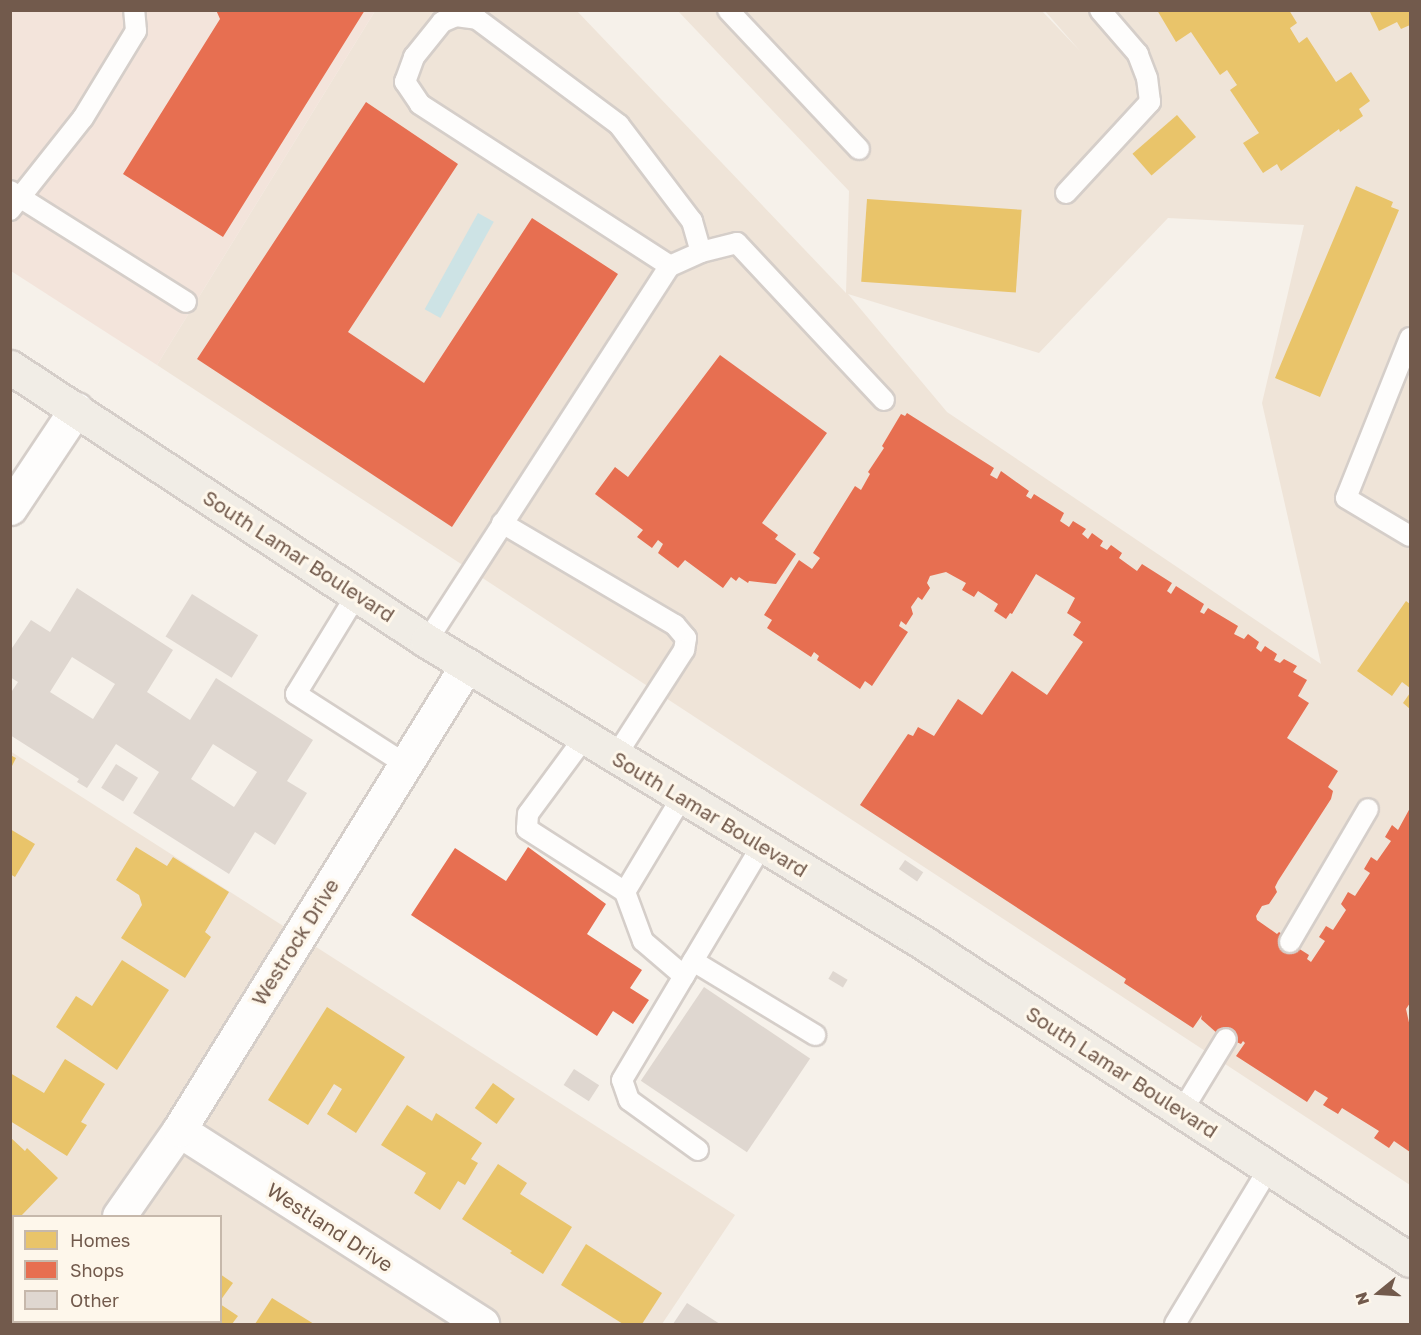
<!DOCTYPE html>
<style>
body{margin:0}
#map{position:relative;width:1421px;height:1335px;overflow:hidden;background:#f6f1ea;font-family:"Golos Text",sans-serif}
div>[style]{position:absolute}
.residential>*{inset:0;background:#efe4d8}
.commercial>*{inset:0;background:#f3e4db}
.water>*{inset:0;background:#cde3e5;transform-origin:0 0}
.homes>*{inset:0;background:#e9c46a;transform-origin:0 0}
.shops>*{inset:0;background:#e76f51}
.building>*{inset:0;background:#dfd7d0;transform-origin:0 0}
.roads{filter:drop-shadow(2px 0 #d5cec9) drop-shadow(-2px 0 #d5cec9) drop-shadow(0 2px #d5cec9) drop-shadow(0 -2px #d5cec9)}
.service>*{height:20px;margin:-10px;padding:0 10px;transform-origin:10px;border-radius:10px;background:#fefdfc}
.minor>*{height:33px;margin:-16.5px;padding:0 16.5px;transform-origin:16.5px;border-radius:16.5px;background:#fefdfc}
.primary>*{height:33px;margin:-16.5px;padding:0 16.5px;transform-origin:16.5px;border-radius:16.5px;background:#f1ede6}
span{translate:-50% -50%;white-space:nowrap;text-align:center;line-height:1.15;-webkit-text-stroke:6px #fef7eb;paint-order:stroke}
.street-label{font-size:20px;color:#725a4c}
.frame{position:absolute;inset:0;border:12px solid #725a4c;pointer-events:none}
.legend{position:absolute;left:12px;top:1215px;width:210px;height:108px;box-sizing:border-box;background:#fef7eb;border:2px solid #c6b8ab;margin:0;padding:8px 10px;list-style:none;font-size:18px;color:#725a4c}
.legend li{display:flex;align-items:center;gap:12px;height:30px}
.legend b{width:30px;border:2px solid #c6b8ab}
.north{position:absolute;left:1349px;top:1263px;width:60px;height:60px;-webkit-text-stroke:4px #fef7eb;paint-order:stroke;rotate:252deg;font-size:16px;font-weight:700;line-height:24px;text-align:center;color:#725a4c}
.north::after{content:'';display:block;margin:auto;width:21px;height:27px;background:#725a4c;clip-path:polygon(50% 0,100% 100%,50% 72%,0 100%)}
</style>
<div id="map">
<div class="residential">
<div style="clip-path:polygon(evenodd,375px 11px,577px 11px,846px 293px,849px 191px,678px 11px,1042px 11px,1080px 51px,1045px 11px,1410px 11px,1410px 1185px,157px 365px,375px 11px,1168px 218px,1304px 225px,1262px 403px,1321px 664px,947px 412px,848px 294px,1039px 353px,1168px 218px)"></div>
<div style="clip-path:polygon(evenodd,10px 751px,735px 1215px,662px 1324px,11px 1324px,10px 751px,14px 1216px,220px 1216px,220px 1322px,14px 1322px,14px 1216px)"></div>
</div>
<div class="commercial">
<div style="clip-path:polygon(10px 11px,375px 11px,157px 365px,11px 271px)"></div>
</div>
<div class="water">
<div style="left:478px;top:213px;width:18px;height:110px;rotate:29deg"></div>
</div>
<div class="homes">
<div style="clip-path:polygon(1157px 10px,1289px 10px,1297px 23px,1290px 28px,1299px 43px,1307px 37px,1336px 82px,1351px 72px,1370px 101px,1359px 109px,1363px 116px,1340px 132px,1339px 129px,1281px 171px,1277px 164px,1263px 173px,1243px 143px,1259px 133px,1230px 90px,1237px 85px,1227px 70px,1220px 75px,1191px 32px,1176px 42px)"></div>
<div style="clip-path:polygon(1369px 10px,1410px 10px,1410px 25px,1401px 29px,1397px 22px,1379px 31px)"></div>
<div style="left:1177px;top:115px;width:29px;height:59px;rotate:49deg"></div>
<div style="clip-path:polygon(1356px 186px,1393px 202px,1391px 207px,1399px 210px,1320px 397px,1275px 378px)"></div>
<div style="left:867px;top:199px;width:155px;height:83px;rotate:4deg"></div>
<div style="clip-path:polygon(1406px 601px,1410px 604px,1410px 688px,1402px 682px,1392px 696px,1357px 671px)"></div>
<div style="clip-path:polygon(1410px 693px,1410px 709px,1403px 703px)"></div>
<div style="clip-path:polygon(10px 755px,16px 758px,10px 770px)"></div>
<div style="clip-path:polygon(10px 829px,35px 844px,15px 877px,10px 874px)"></div>
<div style="clip-path:polygon(136px 847px,167px 866px,173px 857px,229px 892px,205px 932px,211px 937px,185px 978px,121px 938px,142px 905px,139px 895px,116px 880px)"></div>
<div style="clip-path:polygon(122px 960px,169px 990px,117px 1070px,56px 1027px,76px 996px,92px 1006px)"></div>
<div style="clip-path:polygon(327px 1007px,405px 1057px,356px 1133px,327px 1114px,342px 1089px,334px 1084px,308px 1125px,268px 1100px)"></div>
<div style="clip-path:polygon(65px 1059px,105px 1084px,81px 1122px,87px 1125px,67px 1156px,10px 1121px,10px 1073px,44px 1093px)"></div>
<div style="left:493px;top:1083px;width:27px;height:31px;rotate:36deg"></div>
<div style="clip-path:polygon(407px 1105px,432px 1121px,436px 1113px,482px 1143px,471px 1159px,478px 1163px,465px 1185px,458px 1181px,440px 1210px,414px 1193px,426px 1173px,381px 1145px)"></div>
<div style="clip-path:polygon(10px 1137px,25px 1151px,27px 1148px,58px 1178px,21px 1216px,14px 1216px,10px 1227px)"></div>
<div style="clip-path:polygon(498px 1164px,527px 1183px,520px 1194px,572px 1227px,543px 1274px,510px 1253px,512px 1251px,462px 1219px)"></div>
<div style="clip-path:polygon(586px 1244px,662px 1293px,642px 1324px,623px 1324px,561px 1285px)"></div>
<div style="clip-path:polygon(220px 1274px,233px 1283px,220px 1301px)"></div>
<div style="clip-path:polygon(272px 1298px,314px 1324px,255px 1324px)"></div>
<div style="clip-path:polygon(220px 1304px,238px 1316px,232px 1324px,145px 1324px,147px 1322px,220px 1322px)"></div>
</div>
<div class="shops">
<div style="clip-path:polygon(216px 10px,365px 10px,223px 237px,123px 174px,220px 19px)"></div>
<div style="clip-path:polygon(366px 102px,458px 164px,348px 332px,424px 383px,532px 218px,618px 274px,452px 527px,197px 359px)"></div>
<div style="clip-path:polygon(720px 355px,827px 433px,762px 523px,778px 535px,775px 539px,796px 554px,776px 584px,749px 581px,748px 583px,739px 577px,736px 581px,731px 577px,723px 588px,685px 560px,678px 568px,658px 553px,663px 544px,658px 540px,652px 548px,637px 537px,643px 530px,595px 494px,615px 467px,628px 477px)"></div>
<div style="clip-path:polygon(907px 413px,994px 468px,990px 475px,997px 479px,1001px 471px,1029px 491px,1026px 496px,1031px 499px,1034px 494px,1064px 513px,1060px 521px,1069px 527px,1073px 521px,1086px 529px,1082px 534px,1088px 539px,1092px 533px,1103px 541px,1100px 546px,1107px 550px,1111px 545px,1122px 553px,1119px 558px,1137px 571px,1142px 564px,1172px 583px,1167px 591px,1171px 594px,1176px 586px,1204px 604px,1200px 612px,1204px 614px,1208px 608px,1238px 626px,1234px 634px,1244px 639px,1248px 634px,1259px 642px,1256px 648px,1261px 652px,1265px 646px,1277px 654px,1274px 660px,1280px 663px,1284px 659px,1297px 666px,1293px 672px,1307px 680px,1298px 696px,1309px 703px,1287px 738px,1338px 771px,1328px 787px,1333px 791px,1331px 799px,1278px 881px,1275px 887px,1277px 892px,1269px 904px,1262px 906px,1256px 916px,1257px 920px,1277px 934px,1279px 932px,1291px 940px,1290px 943px,1309px 955px,1307px 959px,1311px 962px,1325px 941px,1319px 937px,1326px 926px,1333px 930px,1346px 910px,1341px 904px,1348px 892px,1355px 896px,1370px 873px,1364px 869px,1371px 857px,1377px 861px,1391px 841px,1385px 837px,1392px 825px,1398px 830px,1410px 808px,1410px 1003px,1406px 1009px,1410px 1027px,1410px 1152px,1394px 1141px,1389px 1148px,1374px 1138px,1379px 1131px,1342px 1108px,1338px 1114px,1323px 1105px,1328px 1098px,1315px 1090px,1307px 1102px,1236px 1056px,1245px 1043px,1243px 1041px,1241px 1044px,1218px 1034px,1201px 1019px,1202px 1015px,1193px 1028px,1124px 983px,1126px 979px,860px 805px,908px 734px,913px 736px,918px 727px,934px 736px,958px 699px,982px 715px,1012px 671px,1047px 695px,1083px 642px,1073px 635px,1081px 622px,1067px 613px,1075px 598px,1036px 574px,1012px 614px,1010px 613px,1006px 619px,994px 611px,998px 604px,978px 591px,974px 597px,962px 590px,966px 583px,946px 572px,930px 576px,927px 583px,930px 588px,922px 600px,918px 597px,911px 607px,913px 614px,906px 625px,901px 621px,899px 626px,908px 632px,872px 686px,865px 681px,860px 689px,817px 660px,819px 656px,814px 652px,811px 657px,767px 628px,772px 620px,764px 615px,799px 560px,812px 569px,820px 558px,813px 553px,855px 486px,861px 490px,870px 474px,868px 472px,884px 448px,882px 446px,901px 414px,905px 416px)"></div>
<div style="clip-path:polygon(528px 847px,606px 904px,587px 934px,642px 970px,630px 988px,649px 1000px,633px 1024px,613px 1011px,597px 1036px,411px 915px,455px 848px,506px 881px)"></div>
</div>
<div class="building">
<div style="clip-path:polygon(evenodd,77px 588px,173px 650px,147px 692px,190px 720px,216px 678px,313px 740px,287px 781px,307px 793px,275px 845px,255px 832px,229px 874px,133px 813px,159px 772px,116px 744px,87px 788px,77px 782px,79px 779px,10px 735px,10px 694px,18px 682px,10px 677px,10px 651px,31px 620px,50px 632px,77px 588px,72px 657px,115px 684px,93px 719px,50px 692px,72px 657px,77px 588px,213px 744px,257px 772px,234px 807px,191px 779px,213px 744px)"></div>
<div style="left:192px;top:594px;width:78px;height:50px;rotate:32deg"></div>
<div style="left:116px;top:764px;width:26px;height:28px;rotate:32deg"></div>
<div style="left:905px;top:860px;width:22px;height:11px;rotate:34deg"></div>
<div style="left:833px;top:971px;width:17px;height:9px;rotate:31deg"></div>
<div style="left:704px;top:987px;width:128px;height:113px;rotate:34deg"></div>
<div style="left:574px;top:1069px;width:30px;height:19px;rotate:33deg"></div>
<div style="clip-path:polygon(687px 1303px,720px 1324px,673px 1324px)"></div>
</div>
<div class="roads">
<div class="service">
<div style="left:728px;top:10px;width:191px;rotate:46.7deg"></div>
<div style="left:10px;top:191px;width:208px;rotate:32.2deg"></div>
<div style="left:1066px;top:193px;width:124px;rotate:-47.3deg"></div>
<div style="left:1150px;top:102px;width:24px;rotate:-97deg"></div>
<div style="left:1147px;top:78px;width:26px;rotate:-111deg"></div>
<div style="left:1138px;top:54px;width:58px;rotate:-130.8deg"></div>
<div style="left:10px;top:210px;width:117px;rotate:-51.6deg"></div>
<div style="left:83px;top:118px;width:102px;rotate:-58.7deg"></div>
<div style="left:136px;top:31px;width:21px;rotate:-95deg"></div>
<div style="left:670px;top:266px;width:298px;rotate:-147.1deg"></div>
<div style="left:420px;top:104px;width:27px;rotate:-124deg"></div>
<div style="left:405px;top:82px;width:27px;rotate:-70deg"></div>
<div style="left:414px;top:57px;width:45px;rotate:-51.3deg"></div>
<div style="left:442px;top:22px;width:15px;rotate:-23deg"></div>
<div style="left:456px;top:16px;width:21px;rotate:8deg"></div>
<div style="left:477px;top:19px;width:177px;rotate:36.7deg"></div>
<div style="left:619px;top:125px;width:121px;rotate:52.8deg"></div>
<div style="left:692px;top:221px;width:32px;rotate:74deg"></div>
<div style="left:1410px;top:338px;width:172px;rotate:111.8deg"></div>
<div style="left:1346px;top:498px;width:74px;rotate:30.7deg"></div>
<div style="left:502px;top:523px;width:201px;rotate:30.5deg"></div>
<div style="left:675px;top:625px;width:17px;rotate:50deg"></div>
<div style="left:686px;top:638px;width:12px;rotate:99deg"></div>
<div style="left:684px;top:650px;width:127px;rotate:122.8deg"></div>
<div style="left:357px;top:594px;width:117px;rotate:121.4deg"></div>
<div style="left:296px;top:694px;width:130px;rotate:32.7deg"></div>
<div style="left:427px;top:641px;width:447px;rotate:-57.1deg"></div>
<div style="left:670px;top:266px;width:34px;rotate:-24deg"></div>
<div style="left:701px;top:252px;width:37px;rotate:-14deg"></div>
<div style="left:737px;top:243px;width:215px;rotate:46.9deg"></div>
<div style="left:584px;top:738px;width:94px;rotate:126.4deg"></div>
<div style="left:528px;top:814px;width:15px;rotate:94deg"></div>
<div style="left:527px;top:829px;width:117px;rotate:32.7deg"></div>
<div style="left:682px;top:797px;width:111px;rotate:121deg"></div>
<div style="left:625px;top:892px;width:52px;rotate:69.8deg"></div>
<div style="left:643px;top:941px;width:54px;rotate:40.5deg"></div>
<div style="left:1290px;top:942px;width:154px;rotate:-59.6deg"></div>
<div style="left:693px;top:961px;width:143px;rotate:31.2deg"></div>
<div style="left:1182px;top:1111px;width:84px;rotate:-58.6deg"></div>
<div style="left:698px;top:1150px;width:85px;rotate:-144.1deg"></div>
<div style="left:629px;top:1100px;width:21px;rotate:-109deg"></div>
<div style="left:622px;top:1080px;width:274px;rotate:-59.2deg"></div>
<div style="left:1175px;top:1324px;width:182px;rotate:-58.9deg"></div>
</div>
<div class="minor">
<div style="left:10px;top:508px;width:119px;rotate:-56.3deg"></div>
<div style="left:179px;top:1130px;width:360px;rotate:32.6deg"></div>
<div style="left:119px;top:1216px;width:105px;rotate:-55.1deg"></div>
<div style="left:179px;top:1130px;width:547px;rotate:-58.23deg"></div>
<div style="left:10px;top:1320px;width:4px;rotate:-27deg"></div>
</div>
<div class="primary">
<div style="left:10px;top:367px;width:499px;rotate:33.3deg"></div>
<div style="left:427px;top:641px;width:582px;rotate:31.28deg"></div>
<div style="left:924px;top:943px;width:580px;rotate:33.11deg"></div>
</div>
</div>
<div class="street-label">
<span style="left:299px;top:556px;rotate:33deg">South Lamar Boulevard</span>
<span style="left:710px;top:814px;rotate:31deg">South Lamar Boulevard</span>
<span style="left:295px;top:942px;rotate:-58deg">Westrock Drive</span>
<span style="left:1122px;top:1072px;rotate:33deg">South Lamar Boulevard</span>
<span style="left:330px;top:1227px;rotate:33deg">Westland Drive</span>
</div>
<div class="frame"></div>
<ul class="legend">
<li><b style="height:16px;background:#e9c46a"></b>Homes</li>
<li><b style="height:16px;background:#e76f51"></b>Shops</li>
<li><b style="height:16px;background:#dfd7d0"></b>Other</li>
</ul>
<div class="north">N</div>
</div>
